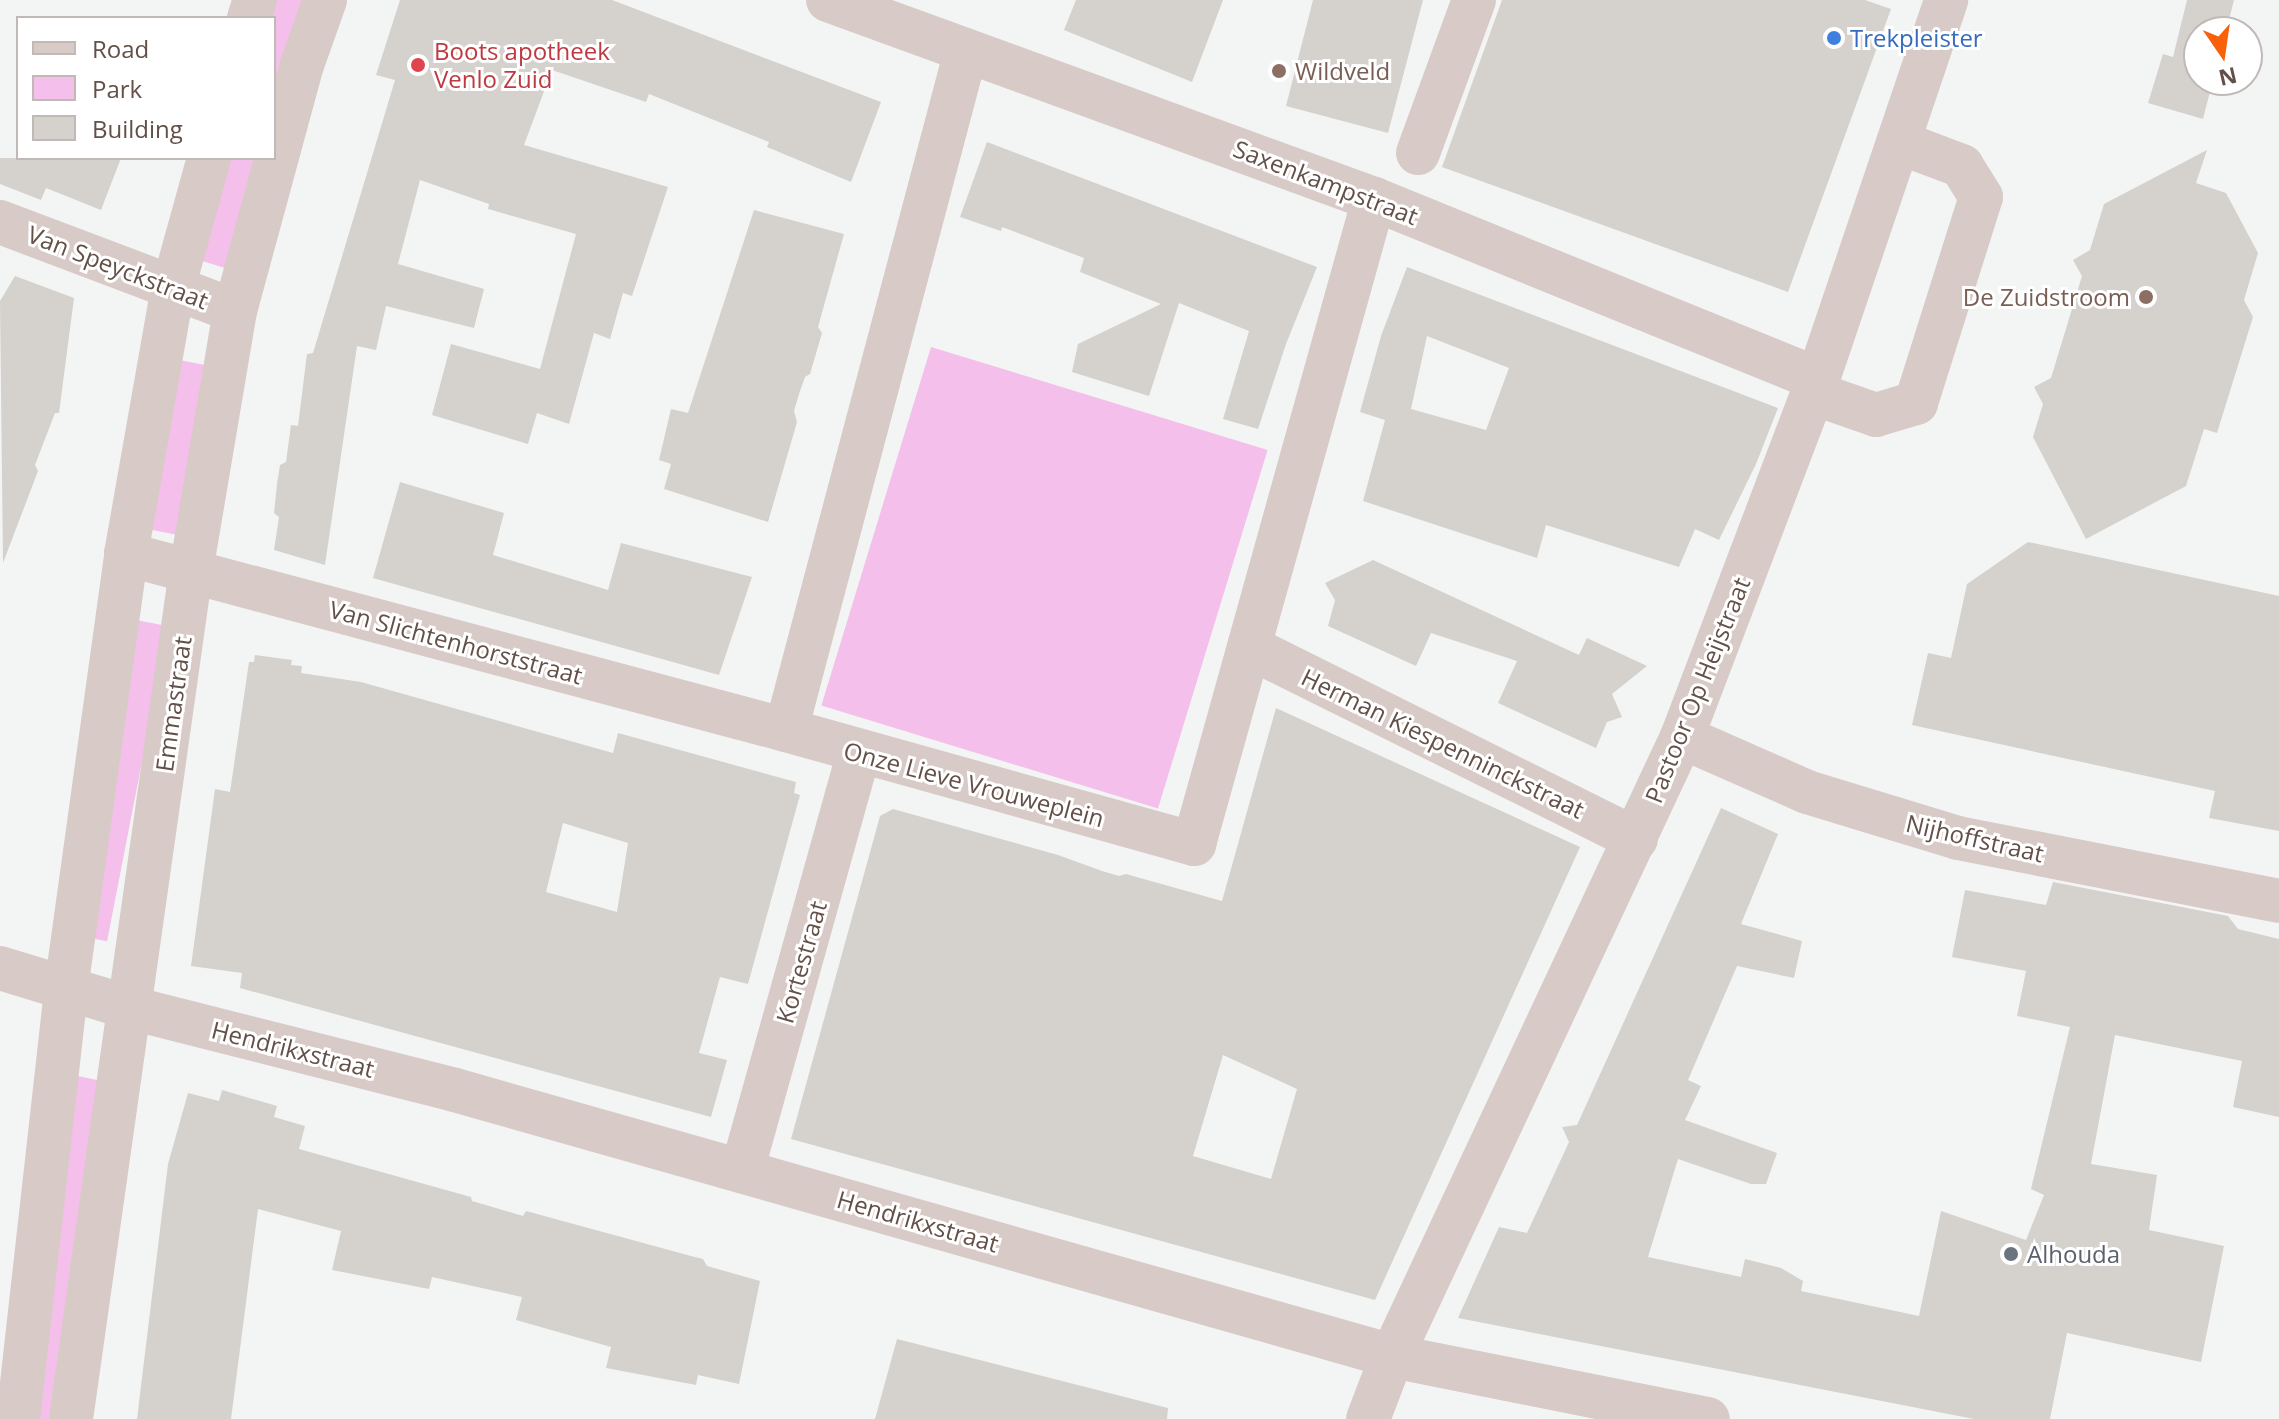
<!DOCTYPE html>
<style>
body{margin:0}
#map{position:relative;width:2279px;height:1419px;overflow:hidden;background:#f3f5f5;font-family:"Open Sans",sans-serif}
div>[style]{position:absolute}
.green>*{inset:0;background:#f4bfea;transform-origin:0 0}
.building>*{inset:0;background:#d5d1cc}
.minor>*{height:44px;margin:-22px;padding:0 22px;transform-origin:22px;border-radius:22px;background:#d8cac6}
.dots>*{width:22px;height:22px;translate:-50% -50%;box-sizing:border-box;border:4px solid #fff;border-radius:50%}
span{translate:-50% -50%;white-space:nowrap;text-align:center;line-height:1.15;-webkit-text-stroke:6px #fff;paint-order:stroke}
.shop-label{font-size:24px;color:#366cbe}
.left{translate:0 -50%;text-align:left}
.health-label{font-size:24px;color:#be3a42}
.education-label{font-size:24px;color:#785e54}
.right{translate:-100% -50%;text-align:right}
.street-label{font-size:24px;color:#635048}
.worship-label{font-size:24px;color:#5b616d}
.legend{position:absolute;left:16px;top:16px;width:260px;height:144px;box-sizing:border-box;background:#fff;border:2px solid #c1b9b6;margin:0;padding:10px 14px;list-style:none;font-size:24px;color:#635048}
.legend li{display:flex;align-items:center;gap:16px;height:40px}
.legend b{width:40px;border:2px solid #c1b9b6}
.north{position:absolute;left:2183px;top:16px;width:80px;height:80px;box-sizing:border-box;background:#fff;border:2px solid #c1b9b6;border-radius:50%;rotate:167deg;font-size:22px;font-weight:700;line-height:32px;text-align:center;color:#635048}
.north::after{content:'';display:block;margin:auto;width:28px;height:36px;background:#f8610a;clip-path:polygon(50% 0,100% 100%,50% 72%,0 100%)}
</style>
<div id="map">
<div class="green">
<div style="clip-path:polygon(271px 0,311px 0,274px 117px,274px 18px,266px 18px)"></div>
<div style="clip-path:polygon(227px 158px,261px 158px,228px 269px,199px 260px)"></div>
<div style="left:931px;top:347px;width:352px;height:375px;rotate:17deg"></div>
<div style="left:174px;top:359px;width:37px;height:172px;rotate:11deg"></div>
<div style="left:131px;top:619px;width:38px;height:321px;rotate:11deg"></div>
<div style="clip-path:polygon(68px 1074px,107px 1082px,59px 1419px,29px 1419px)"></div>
</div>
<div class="building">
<div style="clip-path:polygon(400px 0,612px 0,881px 102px,851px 182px,767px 147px,769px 142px,649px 94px,646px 102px,552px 70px,524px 145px,668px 187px,632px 296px,623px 293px,610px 339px,594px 333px,569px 424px,537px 413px,528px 444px,432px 415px,451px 344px,540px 369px,576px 234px,488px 209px,489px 204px,420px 180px,398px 264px,484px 289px,474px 328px,386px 306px,376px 350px,357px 346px,325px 565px,274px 550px,279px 517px,274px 513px,277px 484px,280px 465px,286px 462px,291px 425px,298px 426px,307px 354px,313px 353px,395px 80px,376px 75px)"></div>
<div style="clip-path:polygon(1076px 0,1223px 0,1192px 82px,1064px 30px)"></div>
<div style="clip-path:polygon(1313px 0,1423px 0,1388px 133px,1286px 106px)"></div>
<div style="clip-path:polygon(1502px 0,1865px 0,1891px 9px,1788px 292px,1442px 167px)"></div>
<div style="clip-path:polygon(2187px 0,2234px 0,2226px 32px,2199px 32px,2199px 80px,2213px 80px,2203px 119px,2148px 103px,2163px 54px,2173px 57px)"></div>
<div style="clip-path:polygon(987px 142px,1317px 267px,1286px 344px,1258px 429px,1223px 419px,1249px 331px,1179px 303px,1149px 396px,1072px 372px,1078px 344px,1161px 304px,1080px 272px,1084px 258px,1002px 227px,1001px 231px,960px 217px)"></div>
<div style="clip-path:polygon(2207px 150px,2196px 183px,2226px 193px,2258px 253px,2244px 300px,2253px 317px,2217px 433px,2204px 429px,2186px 486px,2086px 539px,2033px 437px,2043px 404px,2034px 387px,2051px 378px,2082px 276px,2073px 260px,2090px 250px,2104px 204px)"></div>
<div style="clip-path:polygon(0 158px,121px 158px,101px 210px,46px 188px,41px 200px,0 184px)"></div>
<div style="clip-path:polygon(754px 210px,844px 234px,818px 327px,822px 333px,810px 374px,805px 377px,799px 394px,794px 411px,797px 422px,768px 522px,664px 489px,671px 464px,659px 460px,671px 409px,688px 413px)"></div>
<div style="clip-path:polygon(evenodd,1407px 267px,1778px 408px,1756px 464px,1719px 540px,1695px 529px,1679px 567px,1546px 525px,1537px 558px,1363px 501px,1385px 420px,1360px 412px,1381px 336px,1407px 267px,1427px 336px,1509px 368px,1486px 430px,1411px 409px,1427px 336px)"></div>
<div style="clip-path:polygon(15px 276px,74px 298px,59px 413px,55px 413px,35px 465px,38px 471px,3px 563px,0 301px)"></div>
<div style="clip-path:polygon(400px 482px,504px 513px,493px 555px,608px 590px,621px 543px,752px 577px,719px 675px,373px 578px)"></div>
<div style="clip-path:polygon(2028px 542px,2279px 596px,2279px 831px,2209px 818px,2215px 791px,1912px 725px,1928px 653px,1951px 658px,1967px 584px)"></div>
<div style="clip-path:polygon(1373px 560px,1579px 655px,1587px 638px,1647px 666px,1612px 694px,1622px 717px,1607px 722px,1596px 748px,1498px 703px,1517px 661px,1431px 633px,1416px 666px,1328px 626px,1335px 600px,1325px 583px)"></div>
<div style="clip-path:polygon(evenodd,255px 655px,292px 660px,291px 665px,302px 666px,301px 673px,361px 682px,613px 753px,618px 733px,796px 782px,794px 793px,800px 795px,748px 984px,720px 977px,699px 1053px,727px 1060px,711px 1117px,240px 988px,242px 973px,191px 966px,215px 789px,230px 792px,249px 662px,254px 662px,255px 655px,563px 823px,628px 843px,617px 912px,546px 892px,563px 823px)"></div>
<div style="clip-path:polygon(evenodd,1276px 708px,1580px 847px,1375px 1300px,791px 1139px,880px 816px,893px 809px,1058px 855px,1102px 871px,1119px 876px,1126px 874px,1222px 901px,1276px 708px,1223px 1055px,1297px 1089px,1271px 1179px,1193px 1156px,1223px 1055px)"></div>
<div style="clip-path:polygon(1721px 808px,1778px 834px,1741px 924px,1802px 941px,1794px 978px,1737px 966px,1688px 1080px,1701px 1086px,1685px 1120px,1777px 1153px,1766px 1184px,1751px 1184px,1678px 1159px,1648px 1257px,1741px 1277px,1745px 1259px,1781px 1268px,1803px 1281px,1801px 1291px,1919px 1316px,1941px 1211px,2026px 1240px,2044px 1195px,2031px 1189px,2070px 1027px,2017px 1016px,2026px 971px,1952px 957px,1965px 890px,2046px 905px,2053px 882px,2228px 916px,2238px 929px,2279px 939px,2279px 1117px,2233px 1107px,2242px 1061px,2115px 1035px,2091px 1164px,2157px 1175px,2149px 1230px,2224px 1246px,2201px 1362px,2067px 1333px,2050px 1419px,1974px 1419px,1458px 1318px,1499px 1227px,1527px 1233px,1569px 1142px,1562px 1127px,1577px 1125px)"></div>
<div style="clip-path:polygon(222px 1090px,277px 1106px,274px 1117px,305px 1126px,299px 1149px,471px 1197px,472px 1201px,496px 1208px,523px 1216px,526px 1211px,691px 1256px,703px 1259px,707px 1266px,760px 1281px,739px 1384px,698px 1375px,696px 1385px,606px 1368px,611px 1347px,516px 1320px,522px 1297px,432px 1277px,429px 1289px,332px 1270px,341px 1231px,258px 1209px,231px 1419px,137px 1419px,168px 1164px,188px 1093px,219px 1101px)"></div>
<div style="clip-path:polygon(897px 1339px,1168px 1408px,1167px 1419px,875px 1419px)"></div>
</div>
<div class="minor">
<div style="left:828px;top:0;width:581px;rotate:20.03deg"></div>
<div style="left:1374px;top:199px;width:479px;rotate:22.1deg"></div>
<div style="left:249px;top:18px;width:19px;rotate:-72deg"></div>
<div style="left:966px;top:51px;width:702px;rotate:104.85deg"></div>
<div style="left:786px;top:730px;width:424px;rotate:15.6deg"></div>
<div style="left:1194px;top:844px;width:670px;rotate:-74.41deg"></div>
<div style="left:1418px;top:153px;width:163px;rotate:-69.9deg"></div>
<div style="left:0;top:222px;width:251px;rotate:20.7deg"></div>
<div style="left:1813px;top:393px;width:67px;rotate:19.2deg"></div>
<div style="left:1876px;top:415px;width:42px;rotate:-16.7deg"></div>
<div style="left:1916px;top:403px;width:216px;rotate:-72.5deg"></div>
<div style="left:1981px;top:197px;width:36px;rotate:-122deg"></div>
<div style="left:1962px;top:166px;width:68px;rotate:-159.4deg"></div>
<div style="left:126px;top:554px;width:683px;rotate:14.93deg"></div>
<div style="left:1249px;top:647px;width:432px;rotate:26.4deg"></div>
<div style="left:1682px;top:737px;width:137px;rotate:23.7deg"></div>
<div style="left:1807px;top:792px;width:158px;rotate:16.9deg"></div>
<div style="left:1958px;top:838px;width:327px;rotate:11.1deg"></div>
<div style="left:0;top:968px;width:137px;rotate:17deg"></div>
<div style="left:131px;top:1008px;width:334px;rotate:14.2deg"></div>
<div style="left:455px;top:1090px;width:974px;rotate:15.85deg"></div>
<div style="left:1392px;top:1356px;width:322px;rotate:11.3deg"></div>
<div style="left:742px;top:1171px;width:434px;rotate:-74.4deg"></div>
<div style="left:18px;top:1419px;width:433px;rotate:-83.6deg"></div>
<div style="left:66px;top:989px;width:439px;rotate:-82.1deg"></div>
<div style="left:126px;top:554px;width:270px;rotate:-80deg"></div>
<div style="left:173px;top:288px;width:135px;rotate:-74.5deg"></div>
<div style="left:71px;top:1419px;width:856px;rotate:-81.95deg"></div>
<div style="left:191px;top:571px;width:264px;rotate:-80.4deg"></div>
<div style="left:235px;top:311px;width:255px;rotate:-74.8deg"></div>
<div style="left:302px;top:65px;width:69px;rotate:-70.5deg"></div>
<div style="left:1368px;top:1419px;width:67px;rotate:-69.1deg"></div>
<div style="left:1392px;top:1356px;width:684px;rotate:-64.9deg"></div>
<div style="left:1682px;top:737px;width:383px;rotate:-69.2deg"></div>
<div style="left:1818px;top:379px;width:400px;rotate:-71.3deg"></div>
</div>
<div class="dots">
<div style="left:1834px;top:38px;background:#3f7fe0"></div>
<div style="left:418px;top:65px;background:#e0444e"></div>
<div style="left:1279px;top:71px;background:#8d6e63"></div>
<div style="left:2146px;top:297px;background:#8d6e63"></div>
<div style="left:2011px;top:1254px;background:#6b7280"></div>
</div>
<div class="shop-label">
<span class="left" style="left:1850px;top:38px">Trekpleister</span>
</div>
<div class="health-label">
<span class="left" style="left:434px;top:65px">Boots apotheek<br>Venlo Zuid</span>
</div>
<div class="education-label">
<span class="left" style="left:1295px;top:71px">Wildveld</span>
<span class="right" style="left:2130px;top:297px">De Zuidstroom</span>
</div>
<div class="street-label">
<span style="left:1326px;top:182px;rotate:21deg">Saxenkampstraat</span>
<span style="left:118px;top:267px;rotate:21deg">Van Speyckstraat</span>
<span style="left:456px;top:642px;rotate:15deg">Van Slichtenhorststraat</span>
<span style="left:1697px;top:690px;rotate:-68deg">Pastoor Op Heijstraat</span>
<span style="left:173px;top:704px;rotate:-82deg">Emmastraat</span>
<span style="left:1443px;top:743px;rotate:26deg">Herman Kiespenninckstraat</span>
<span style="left:974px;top:784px;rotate:15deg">Onze Lieve Vrouweplein</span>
<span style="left:1975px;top:838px;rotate:13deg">Nijhoffstraat</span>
<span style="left:801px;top:962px;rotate:-74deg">Kortestraat</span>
<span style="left:293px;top:1049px;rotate:14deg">Hendrikxstraat</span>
<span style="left:918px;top:1221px;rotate:16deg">Hendrikxstraat</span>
</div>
<div class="worship-label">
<span class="left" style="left:2027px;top:1254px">Alhouda</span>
</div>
<ul class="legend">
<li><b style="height:10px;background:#d8cac6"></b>Road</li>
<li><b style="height:22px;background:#f4bfea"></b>Park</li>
<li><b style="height:22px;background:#d5d1cc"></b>Building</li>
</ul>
<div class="north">N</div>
</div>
